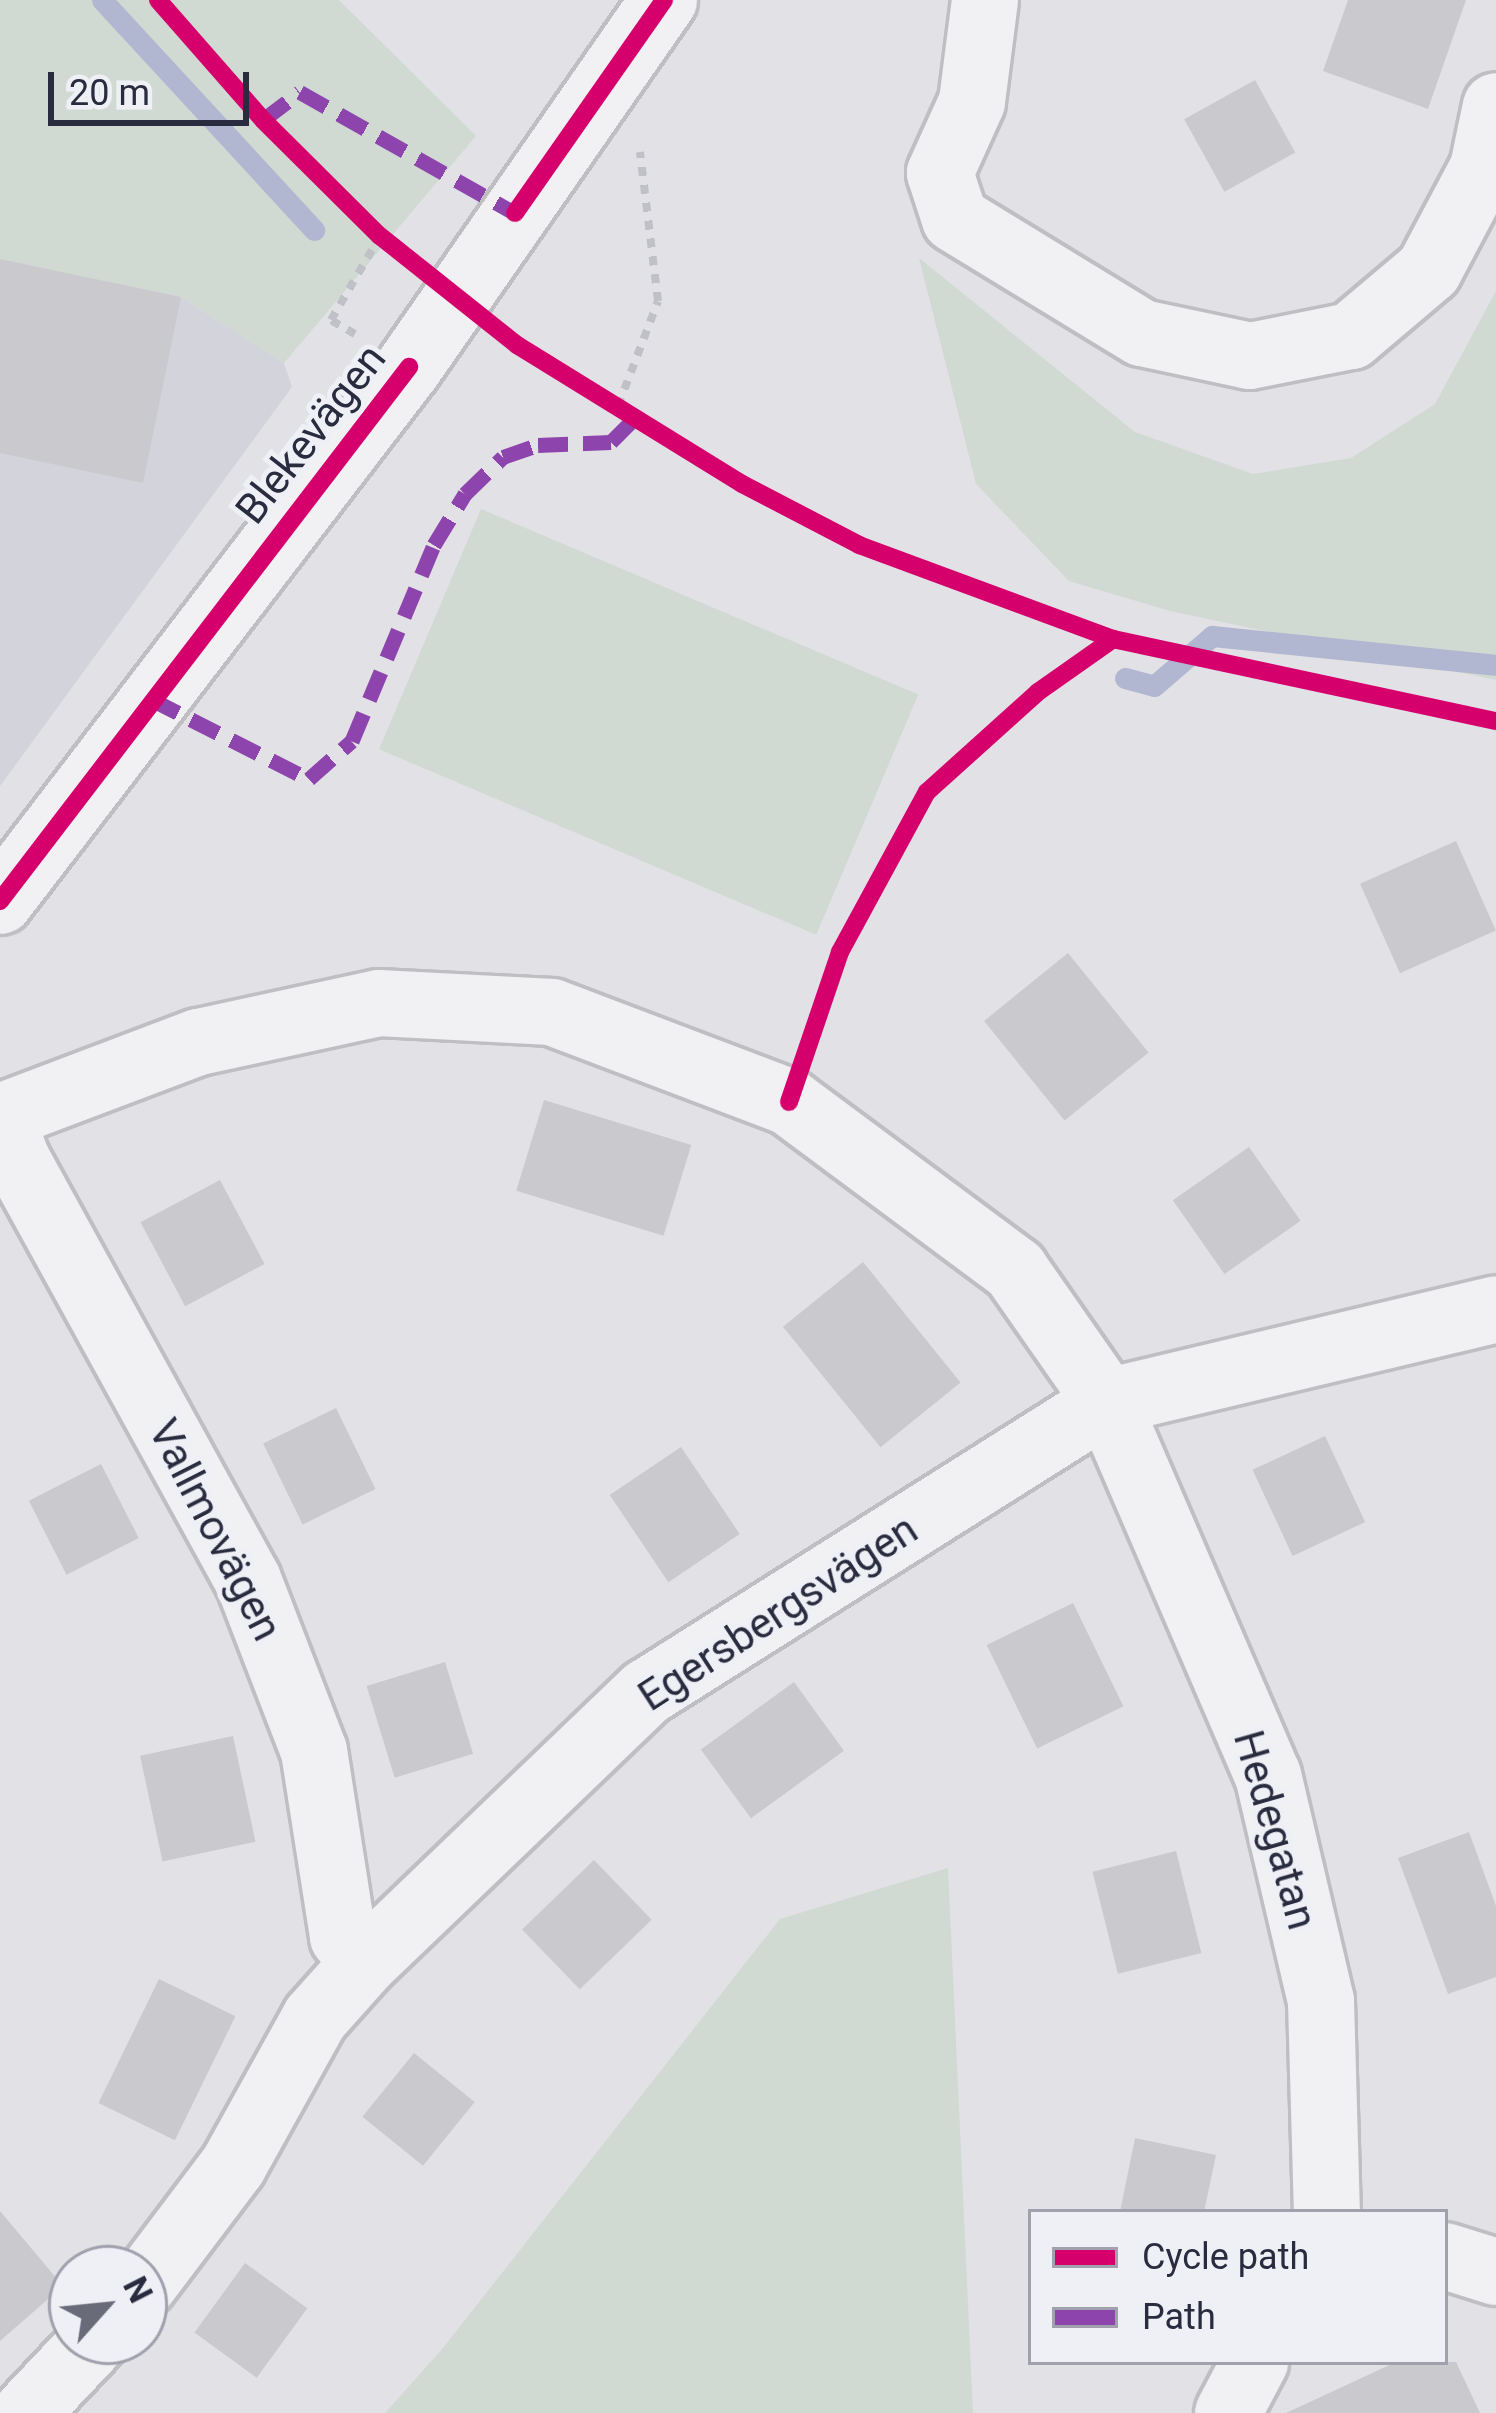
<!DOCTYPE html>
<meta charset="utf-8">
<style>
body{margin:0}
#map{position:relative;width:1496px;height:2413px;overflow:hidden;background:#e2e2e6;font-family:Roboto,sans-serif}
div>[style]{position:absolute}
.built>*{inset:0;background:#d2d3db}
.green>*{inset:0;background:#d0d9d2;transform-origin:0 0}
.stream>*{height:21px;margin:-10.5px;padding:0 10.5px;transform-origin:10.5px;border-radius:10.5px;background:#b1b7d0}
.building>*{inset:0;background:#c9c9ce;transform-origin:0 0}
.path>*{height:8px;margin-top:-4px;transform-origin:0;background:repeating-linear-gradient(90deg,#c0c1c7 0 9px,transparent 0 18px)}
.roads{filter:drop-shadow(3px 0 #bfbfc3) drop-shadow(-3px 0 #bfbfc3) drop-shadow(0 3px #bfbfc3) drop-shadow(0 -3px #bfbfc3)}
.minor>*{height:66px;margin:-33px;padding:0 33px;transform-origin:33px;border-radius:33px;background:#f1f1f3}
.quiet>*{height:15px;margin-top:-7.5px;transform-origin:0;background:repeating-linear-gradient(90deg,#8e44ad 0 30px,transparent 0 45px)}
.cycleway>*{height:18px;margin:-9px;padding:0 9px;transform-origin:9px;border-radius:9px;background:#d6006c}
span{translate:-50% -50%;white-space:nowrap;text-align:center;line-height:1.15;-webkit-text-stroke:10px #eff0f6;paint-order:stroke}
.street-label{font-size:42px;color:#292b3f}
.legend{position:absolute;left:1028px;top:2209px;width:420px;height:156px;box-sizing:border-box;background:#eff0f6;border:3px solid #a0a1ad;margin:0;padding:15px 21px;list-style:none;font-size:36px;color:#292b3f}
.legend li{display:flex;align-items:center;gap:24px;height:60px}
.legend b{width:60px;border:3px solid #a0a1ad}
.north{position:absolute;left:48px;top:2245px;width:120px;height:120px;box-sizing:border-box;background:#eff0f6;border:3px solid #a0a1ad;border-radius:50%;rotate:63deg;font-size:33px;font-weight:700;line-height:48px;text-align:center;color:#292b3f}
.north::after{content:'';display:block;margin:auto;width:42px;height:54px;background:#6a6b79;clip-path:polygon(50% 0,100% 100%,50% 72%,0 100%)}
.scale{position:absolute;left:48px;top:72px;width:201px;height:54px;box-sizing:border-box;border:6px solid #292b3f;border-top:0;padding-left:15px;font-size:36px;line-height:42px;white-space:nowrap;color:#292b3f;-webkit-text-stroke:9px #eff0f6;paint-order:stroke}
</style>
<div id="map">
<div class="built">
<div style="clip-path:polygon(0 259px,181px 297px,284px 363px,292px 387px,0 786px)"></div>
</div>
<div class="green">
<div style="clip-path:polygon(0 0,339px 0,476px 136px,284px 363px,181px 297px,0 259px)"></div>
<div style="clip-path:polygon(919px 258px,1135px 432px,1253px 474px,1351px 458px,1435px 404px,1496px 291px,1496px 680px,1170px 611px,1069px 581px,976px 484px)"></div>
<div style="left:481px;top:509px;width:475px;height:261px;rotate:23deg"></div>
<div style="clip-path:polygon(948px 1868px,973px 2413px,385px 2413px,443px 2348px,780px 1919px)"></div>
</div>
<div class="stream">
<div style="left:102px;top:0;width:313px;rotate:47.3deg"></div>
<div style="left:1125px;top:678px;width:30px;rotate:15deg"></div>
<div style="left:1154px;top:686px;width:77px;rotate:-40.8deg"></div>
<div style="left:1212px;top:636px;width:285px;rotate:5.8deg"></div>
</div>
<div class="building">
<div style="clip-path:polygon(1348px 0,1466px 0,1428px 109px,1323px 71px)"></div>
<div style="left:1255px;top:80px;width:83px;height:81px;rotate:61deg"></div>
<div style="clip-path:polygon(0 259px,181px 297px,143px 483px,0 453px)"></div>
<div style="left:1456px;top:841px;width:98px;height:105px;rotate:66deg"></div>
<div style="left:1068px;top:953px;width:128px;height:108px;rotate:51deg"></div>
<div style="left:544px;top:1100px;width:154px;height:95px;rotate:17deg"></div>
<div style="left:1249px;top:1147px;width:90px;height:93px;rotate:55deg"></div>
<div style="left:220px;top:1180px;width:95px;height:90px;rotate:62deg"></div>
<div style="left:863px;top:1262px;width:155px;height:103px;rotate:51deg"></div>
<div style="left:336px;top:1408px;width:90px;height:81px;rotate:64deg"></div>
<div style="left:1325px;top:1436px;width:95px;height:80px;rotate:65deg"></div>
<div style="left:681px;top:1447px;width:105px;height:86px;rotate:56deg"></div>
<div style="left:101px;top:1464px;width:83px;height:81px;rotate:63deg"></div>
<div style="left:1073px;top:1603px;width:115px;height:96px;rotate:64deg"></div>
<div style="left:445px;top:1662px;width:96px;height:82px;rotate:73deg"></div>
<div style="left:794px;top:1682px;width:85px;height:115px;rotate:54deg"></div>
<div style="left:233px;top:1736px;width:108px;height:95px;rotate:78deg"></div>
<div style="clip-path:polygon(1469px 1832px,1496px 1906px,1496px 1977px,1448px 1994px,1398px 1858px)"></div>
<div style="left:1176px;top:1851px;width:105px;height:86px;rotate:76deg"></div>
<div style="left:594px;top:1860px;width:83px;height:100px;rotate:46deg"></div>
<div style="left:159px;top:1979px;width:85px;height:138px;rotate:26deg"></div>
<div style="left:414px;top:2053px;width:78px;height:82px;rotate:39deg"></div>
<div style="clip-path:polygon(1135px 2138px,1216px 2155px,1204px 2212px,1120px 2212px)"></div>
<div style="clip-path:polygon(0 2211px,63px 2286px,0 2341px)"></div>
<div style="left:245px;top:2263px;width:77px;height:86px;rotate:36deg"></div>
<div style="clip-path:polygon(1396px 2362px,1456px 2362px,1480px 2413px,1286px 2413px)"></div>
</div>
<div class="path">
<div style="left:355px;top:334px;width:28px;rotate:-150deg"></div>
<div style="left:331px;top:320px;width:97px;rotate:-59.7deg"></div>
<div style="left:618px;top:406px;width:112px;rotate:-69.1deg"></div>
<div style="left:658px;top:301px;width:150px;rotate:-96.9deg"></div>
</div>
<div class="roads">
<div class="minor">
<div style="left:985px;top:0;width:103px;rotate:97.3deg"></div>
<div style="left:972px;top:102px;width:78px;rotate:114.3deg"></div>
<div style="left:940px;top:173px;width:48px;rotate:71.9deg"></div>
<div style="left:955px;top:219px;width:219px;rotate:31.4deg"></div>
<div style="left:1142px;top:333px;width:110px;rotate:12deg"></div>
<div style="left:1250px;top:356px;width:103px;rotate:-11.2deg"></div>
<div style="left:1351px;top:336px;width:102px;rotate:-40.2deg"></div>
<div style="left:1429px;top:270px;width:115px;rotate:-62.1deg"></div>
<div style="left:1483px;top:168px;width:63px;rotate:-78.2deg"></div>
<div style="left:0;top:901px;width:673px;rotate:-52.55deg"></div>
<div style="left:409px;top:367px;width:447px;rotate:-55.2deg"></div>
<div style="left:0;top:1117px;width:213px;rotate:-20.7deg"></div>
<div style="left:199px;top:1042px;width:184px;rotate:-12.2deg"></div>
<div style="left:379px;top:1003px;width:173px;rotate:3deg"></div>
<div style="left:552px;top:1012px;width:254px;rotate:20.8deg"></div>
<div style="left:789px;top:1102px;width:282px;rotate:36.6deg"></div>
<div style="left:1015px;top:1270px;width:161px;rotate:55.1deg"></div>
<div style="left:1107px;top:1402px;width:406px;rotate:66.7deg"></div>
<div style="left:1268px;top:1775px;width:232px;rotate:76.8deg"></div>
<div style="left:1321px;top:2001px;width:211px;rotate:88.4deg"></div>
<div style="left:1px;top:1118px;width:45px;rotate:69.1deg"></div>
<div style="left:17px;top:1160px;width:479px;rotate:61.2deg"></div>
<div style="left:248px;top:1580px;width:183px;rotate:68.9deg"></div>
<div style="left:314px;top:1751px;width:188px;rotate:81.1deg"></div>
<div style="left:343px;top:1937px;width:33px;rotate:49deg"></div>
<div style="left:1445px;top:2256px;width:53px;rotate:17.4deg"></div>
<div style="left:144px;top:2284px;width:148px;rotate:-53deg"></div>
<div style="left:233px;top:2166px;width:169px;rotate:-61deg"></div>
<div style="left:315px;top:2018px;width:75px;rotate:-48.2deg"></div>
<div style="left:365px;top:1962px;width:390px;rotate:-43.8deg"></div>
<div style="left:647px;top:1692px;width:544px;rotate:-32.23deg"></div>
<div style="left:1107px;top:1402px;width:400px;rotate:-13.4deg"></div>
<div style="left:26px;top:2413px;width:99px;rotate:-46.6deg"></div>
<div style="left:1228px;top:2413px;width:58px;rotate:-62.1deg"></div>
</div>
</div>
<div class="quiet">
<div style="left:263px;top:120px;width:46px;rotate:-37.1deg"></div>
<div style="left:300px;top:92px;width:247px;rotate:29.4deg"></div>
<div style="left:151px;top:699px;width:177px;rotate:26.9deg"></div>
<div style="left:309px;top:779px;width:57px;rotate:-41.5deg"></div>
<div style="left:352px;top:741px;width:212px;rotate:-67.3deg"></div>
<div style="left:434px;top:545px;width:60px;rotate:-58.7deg"></div>
<div style="left:465px;top:494px;width:53px;rotate:-44.2deg"></div>
<div style="left:503px;top:457px;width:37px;rotate:-19deg"></div>
<div style="left:538px;top:445px;width:73px;rotate:-2.4deg"></div>
<div style="left:611px;top:442px;width:30px;rotate:-45deg"></div>
</div>
<div class="cycleway">
<div style="left:158px;top:0;width:159px;rotate:48.8deg"></div>
<div style="left:263px;top:120px;width:165px;rotate:44.8deg"></div>
<div style="left:380px;top:236px;width:175px;rotate:38.5deg"></div>
<div style="left:517px;top:345px;width:264px;rotate:31.7deg"></div>
<div style="left:742px;top:484px;width:132px;rotate:27.5deg"></div>
<div style="left:859px;top:545px;width:271px;rotate:20.3deg"></div>
<div style="left:1113px;top:639px;width:392px;rotate:12.1deg"></div>
<div style="left:515px;top:213px;width:260px;rotate:-55deg"></div>
<div style="left:0;top:901px;width:673px;rotate:-52.55deg"></div>
<div style="left:789px;top:1102px;width:158px;rotate:-71.2deg"></div>
<div style="left:840px;top:952px;width:182px;rotate:-61.5deg"></div>
<div style="left:927px;top:792px;width:149px;rotate:-42deg"></div>
<div style="left:1038px;top:692px;width:92px;rotate:-35.2deg"></div>
</div>
<div class="street-label">
<span style="left:311px;top:434px;rotate:-52deg">Blekevägen</span>
<span style="left:215px;top:1530px;rotate:63deg">Vallmovägen</span>
<span style="left:778px;top:1613px;rotate:-33deg">Egersbergsvägen</span>
<span style="left:1275px;top:1830px;rotate:74deg">Hedegatan</span>
</div>
<ul class="legend">
<li><b style="height:15px;background:#d6006c"></b>Cycle path</li>
<li><b style="height:15px;background:#8e44ad"></b>Path</li>
</ul>
<div class="north">N</div>
<div class="scale">20 m</div>
</div>
